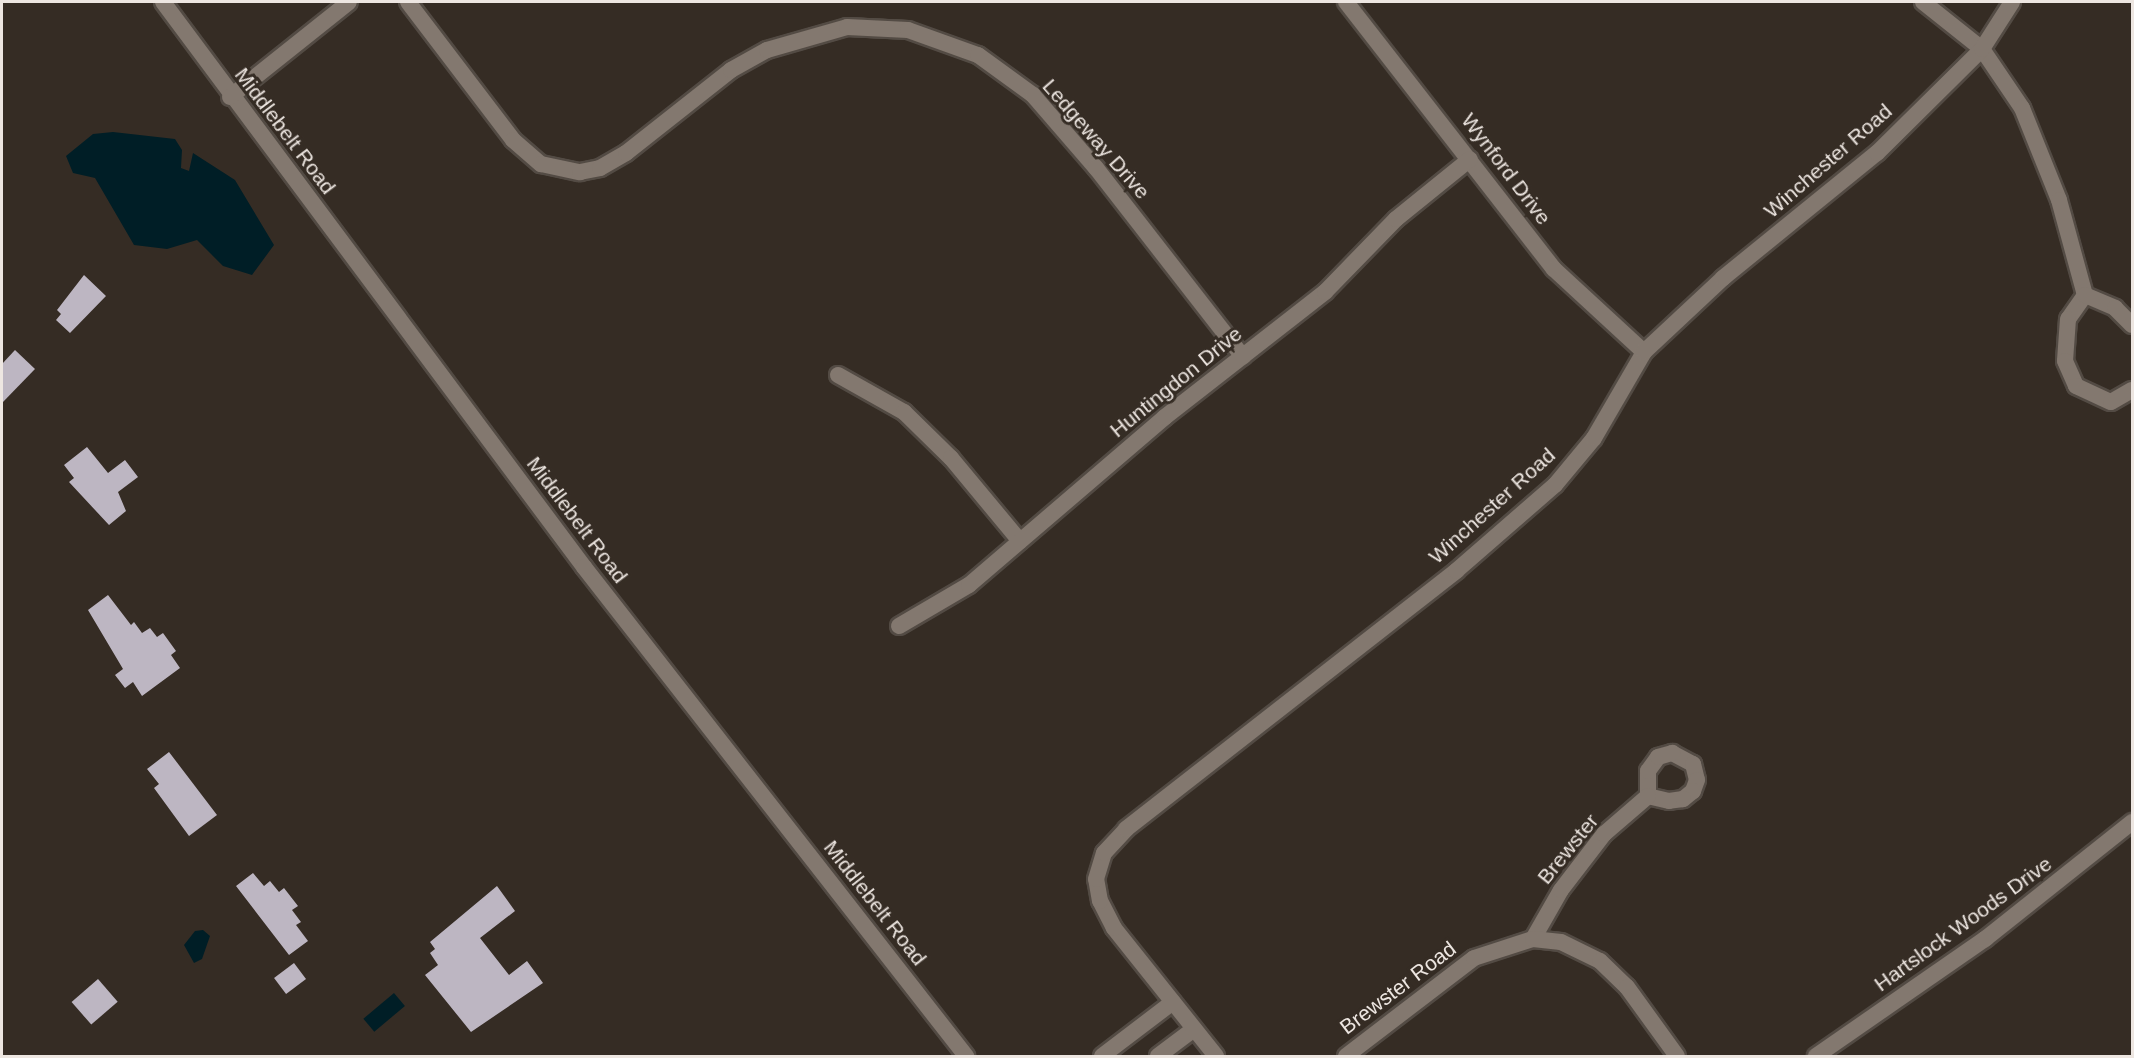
<!DOCTYPE html>
<style>
body{margin:0}
#map{position:relative;width:2134px;height:1058px;overflow:hidden;background:#352c24;font-family:Arial,sans-serif}
div>[style]{position:absolute}
.water>*{inset:0;background:#001e26;transform-origin:0 0}
.building>*{inset:0;background:#bdb6c2;transform-origin:0 0}
.roads{filter:drop-shadow(2px 0 #534b44) drop-shadow(-2px 0 #534b44) drop-shadow(0 2px #534b44) drop-shadow(0 -2px #534b44)}
.minor>*{height:16px;margin:-8px;padding:0 8px;transform-origin:8px;border-radius:8px;background:#83786f}
span{translate:-50% -50%;white-space:nowrap;text-align:center;line-height:1.15;-webkit-text-stroke:6px #352c24;paint-order:stroke}
.street-label{font-size:21px;color:#ede6e1}
.frame{position:absolute;inset:0;border:3px solid #ede6e1;pointer-events:none}
</style>
<div id="map">
<div class="water">
<div style="clip-path:polygon(113px 132px,175px 139px,182px 150px,181px 168px,189px 171px,193px 153px,235px 180px,274px 245px,252px 275px,223px 266px,197px 240px,167px 249px,134px 245px,95px 178px,73px 173px,66px 156px,93px 134px)"></div>
<div style="clip-path:polygon(203px 930px,210px 936px,202px 959px,194px 963px,184px 945px,195px 931px)"></div>
<div style="left:394px;top:993px;width:17px;height:40px;rotate:50deg"></div>
</div>
<div class="building">
<div style="clip-path:polygon(84px 275px,106px 296px,70px 333px,56px 320px,61px 314px,57px 310px)"></div>
<div style="clip-path:polygon(15px 350px,35px 369px,2px 403px,2px 364px)"></div>
<div style="clip-path:polygon(87px 447px,108px 473px,125px 460px,138px 477px,118px 492px,126px 511px,109px 525px,69px 482px,74px 478px,64px 465px)"></div>
<div style="clip-path:polygon(108px 595px,131px 625px,134px 622px,142px 633px,150px 628px,157px 637px,163px 633px,176px 651px,171px 655px,180px 668px,142px 696px,133px 682px,125px 688px,115px 675px,123px 669px,88px 610px)"></div>
<div style="clip-path:polygon(169px 752px,217px 815px,189px 836px,154px 788px,159px 784px,147px 769px)"></div>
<div style="clip-path:polygon(253px 873px,264px 886px,270px 881px,279px 892px,284px 888px,298px 906px,292px 910px,301px 922px,296px 925px,308px 941px,289px 955px,236px 886px)"></div>
<div style="clip-path:polygon(497px 886px,515px 911px,480px 938px,509px 975px,527px 961px,543px 983px,471px 1032px,425px 975px,438px 965px,430px 953px,435px 949px,430px 942px)"></div>
<div style="left:294px;top:963px;width:20px;height:25px;rotate:53deg"></div>
<div style="left:98px;top:979px;width:30px;height:35px;rotate:49deg"></div>
</div>
<div class="roads">
<div class="minor">
<div style="left:163px;top:2px;width:705px;rotate:53.31deg"></div>
<div style="left:584px;top:567px;width:621px;rotate:52deg"></div>
<div style="left:408px;top:2px;width:173px;rotate:52.7deg"></div>
<div style="left:513px;top:140px;width:37px;rotate:41deg"></div>
<div style="left:541px;top:164px;width:40px;rotate:12deg"></div>
<div style="left:580px;top:172px;width:20px;rotate:-11deg"></div>
<div style="left:600px;top:168px;width:30px;rotate:-30deg"></div>
<div style="left:626px;top:153px;width:134px;rotate:-38.3deg"></div>
<div style="left:731px;top:70px;width:41px;rotate:-29.1deg"></div>
<div style="left:767px;top:50px;width:83px;rotate:-16deg"></div>
<div style="left:847px;top:27px;width:61px;rotate:2.8deg"></div>
<div style="left:908px;top:30px;width:74px;rotate:19.7deg"></div>
<div style="left:978px;top:55px;width:68px;rotate:36deg"></div>
<div style="left:1033px;top:95px;width:96px;rotate:49.2deg"></div>
<div style="left:1096px;top:168px;width:239px;rotate:52.1deg"></div>
<div style="left:1346px;top:2px;width:338px;rotate:52.1deg"></div>
<div style="left:1554px;top:269px;width:122px;rotate:42.7deg"></div>
<div style="left:1923px;top:2px;width:75px;rotate:38.5deg"></div>
<div style="left:1982px;top:49px;width:71px;rotate:55.9deg"></div>
<div style="left:2022px;top:108px;width:99px;rotate:68.1deg"></div>
<div style="left:2059px;top:200px;width:98px;rotate:74.7deg"></div>
<div style="left:2085px;top:295px;width:29px;rotate:125deg"></div>
<div style="left:2068px;top:319px;width:42px;rotate:94.1deg"></div>
<div style="left:2065px;top:361px;width:27px;rotate:66deg"></div>
<div style="left:2076px;top:386px;width:38px;rotate:25deg"></div>
<div style="left:2111px;top:402px;width:24px;rotate:-30deg"></div>
<div style="left:230px;top:97px;width:152px;rotate:-38.6deg"></div>
<div style="left:2085px;top:295px;width:33px;rotate:23deg"></div>
<div style="left:2115px;top:308px;width:24px;rotate:45deg"></div>
<div style="left:838px;top:375px;width:76px;rotate:29.3deg"></div>
<div style="left:904px;top:412px;width:66px;rotate:44.4deg"></div>
<div style="left:951px;top:458px;width:108px;rotate:50.3deg"></div>
<div style="left:899px;top:626px;width:81px;rotate:-30.4deg"></div>
<div style="left:969px;top:585px;width:258px;rotate:-40.6deg"></div>
<div style="left:1165px;top:417px;width:203px;rotate:-38deg"></div>
<div style="left:1325px;top:292px;width:102px;rotate:-45.8deg"></div>
<div style="left:1396px;top:219px;width:95px;rotate:-39deg"></div>
<div style="left:1672px;top:753px;width:24px;rotate:28deg"></div>
<div style="left:1693px;top:764px;width:16px;rotate:76deg"></div>
<div style="left:1697px;top:780px;width:12px;rotate:110deg"></div>
<div style="left:1693px;top:791px;width:13px;rotate:141deg"></div>
<div style="left:1683px;top:799px;width:14px;rotate:172deg"></div>
<div style="left:1669px;top:801px;width:22px;rotate:-167deg"></div>
<div style="left:1648px;top:796px;width:25px;rotate:-90deg"></div>
<div style="left:1648px;top:771px;width:17px;rotate:-54deg"></div>
<div style="left:1658px;top:757px;width:15px;rotate:-16deg"></div>
<div style="left:1533px;top:939px;width:56px;rotate:-60.3deg"></div>
<div style="left:1561px;top:890px;width:71px;rotate:-52.5deg"></div>
<div style="left:1604px;top:834px;width:58px;rotate:-40.8deg"></div>
<div style="left:1102px;top:1056px;width:89px;rotate:-37.3deg"></div>
<div style="left:1158px;top:1056px;width:45px;rotate:-36.9deg"></div>
<div style="left:1216px;top:1056px;width:164px;rotate:-128.6deg"></div>
<div style="left:1114px;top:928px;width:30px;rotate:-117deg"></div>
<div style="left:1100px;top:901px;width:22px;rotate:-100deg"></div>
<div style="left:1096px;top:879px;width:27px;rotate:-73deg"></div>
<div style="left:1104px;top:853px;width:33px;rotate:-47deg"></div>
<div style="left:1126px;top:829px;width:419px;rotate:-38deg"></div>
<div style="left:1456px;top:571px;width:131px;rotate:-41deg"></div>
<div style="left:1555px;top:485px;width:61px;rotate:-50.3deg"></div>
<div style="left:1594px;top:438px;width:99px;rotate:-59.8deg"></div>
<div style="left:1644px;top:352px;width:108px;rotate:-43.1deg"></div>
<div style="left:1723px;top:278px;width:198px;rotate:-39.1deg"></div>
<div style="left:1877px;top:153px;width:148px;rotate:-44.7deg"></div>
<div style="left:1982px;top:49px;width:56px;rotate:-57.4deg"></div>
<div style="left:1346px;top:1056px;width:161px;rotate:-37.4deg"></div>
<div style="left:1474px;top:958px;width:62px;rotate:-17.9deg"></div>
<div style="left:1533px;top:939px;width:28px;rotate:6deg"></div>
<div style="left:1561px;top:942px;width:43px;rotate:26deg"></div>
<div style="left:1600px;top:961px;width:37px;rotate:44deg"></div>
<div style="left:1627px;top:987px;width:85px;rotate:54.1deg"></div>
<div style="left:1816px;top:1056px;width:206px;rotate:-34.7deg"></div>
<div style="left:1985px;top:939px;width:188px;rotate:-38.5deg"></div>
</div>
</div>
<div class="street-label">
<span style="left:285px;top:131px;rotate:53deg">Middlebelt Road</span>
<span style="left:1096px;top:139px;rotate:49deg">Ledgeway Drive</span>
<span style="left:1828px;top:161px;rotate:-41deg">Winchester Road</span>
<span style="left:1506px;top:169px;rotate:53deg">Wynford Drive</span>
<span style="left:1176px;top:382px;rotate:-39deg">Huntingdon Drive</span>
<span style="left:1492px;top:506px;rotate:-42deg">Winchester Road</span>
<span style="left:577px;top:520px;rotate:53deg">Middlebelt Road</span>
<span style="left:1568px;top:849px;rotate:-51deg">Brewster</span>
<span style="left:875px;top:903px;rotate:52deg">Middlebelt Road</span>
<span style="left:1963px;top:924px;rotate:-36deg">Hartslock Woods Drive</span>
<span style="left:1398px;top:988px;rotate:-37deg">Brewster Road</span>
</div>
<div class="frame"></div>
</div>
